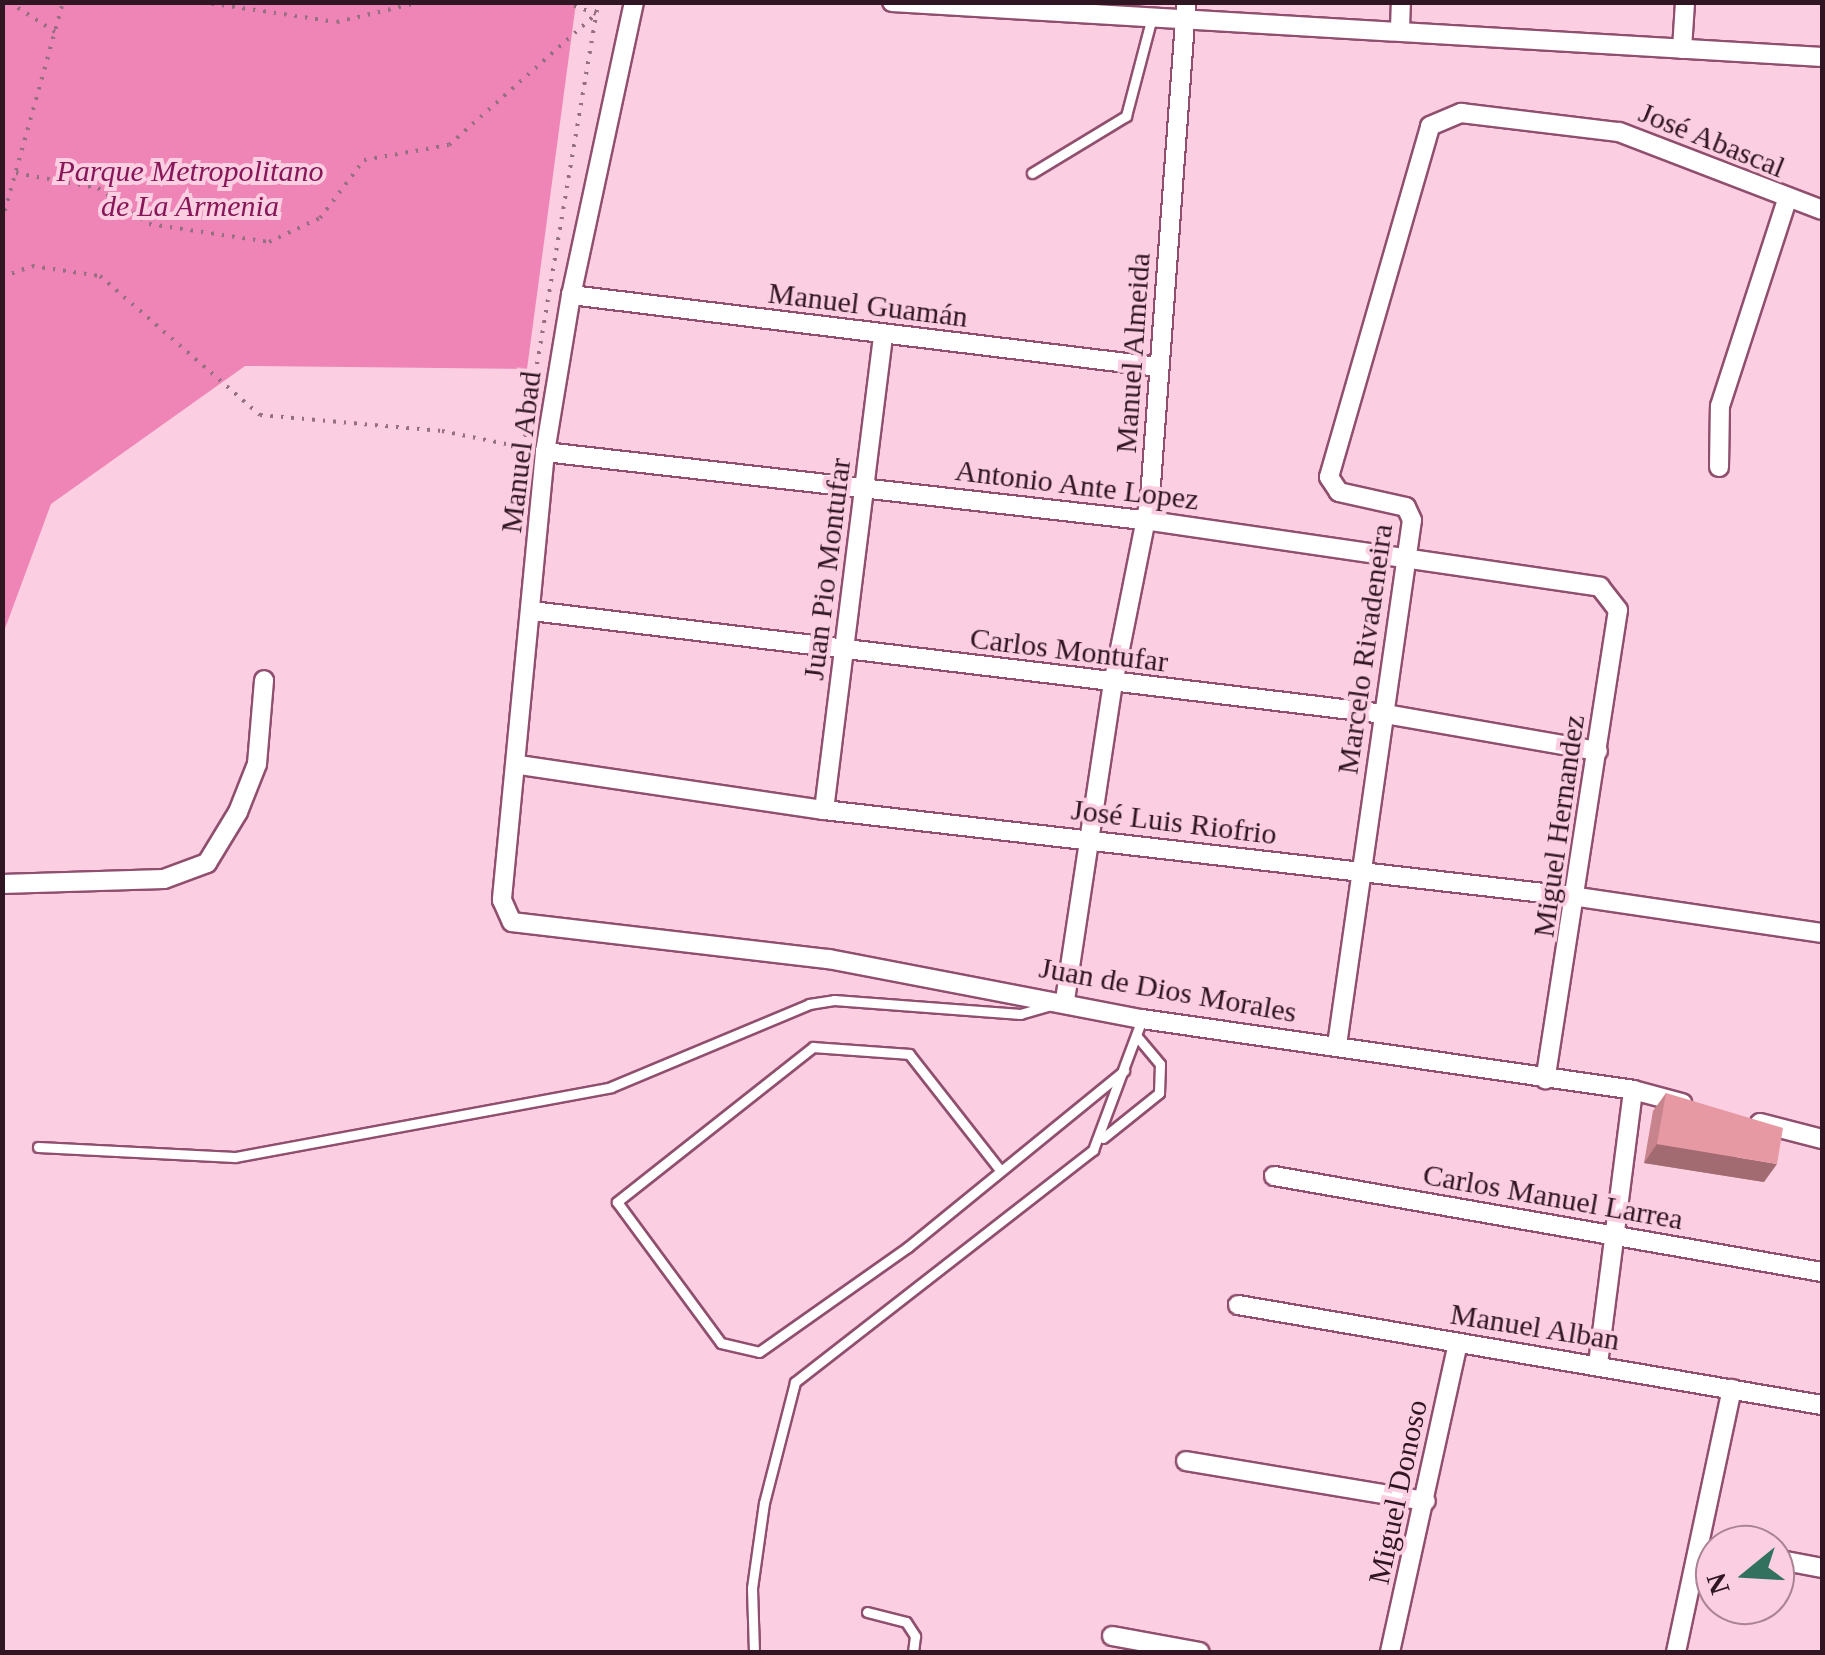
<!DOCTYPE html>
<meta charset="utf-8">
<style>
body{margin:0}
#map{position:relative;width:1825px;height:1655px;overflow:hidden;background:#fbcee1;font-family:Georgia,serif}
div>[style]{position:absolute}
.green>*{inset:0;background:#ef84b7}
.path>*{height:4px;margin-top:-2px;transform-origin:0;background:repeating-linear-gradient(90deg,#947080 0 2.5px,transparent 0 10.5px)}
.roads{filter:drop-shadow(2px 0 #904f6e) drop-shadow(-2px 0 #904f6e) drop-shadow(0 2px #904f6e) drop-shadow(0 -2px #904f6e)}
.lane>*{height:9px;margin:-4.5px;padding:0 4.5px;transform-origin:4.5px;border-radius:4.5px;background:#fff}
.street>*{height:18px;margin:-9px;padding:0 9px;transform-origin:9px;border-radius:9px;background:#fff}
.wall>*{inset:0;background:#c7848c}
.shaded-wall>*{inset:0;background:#a26b72}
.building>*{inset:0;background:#e799a3}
span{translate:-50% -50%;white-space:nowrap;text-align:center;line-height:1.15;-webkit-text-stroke:8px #fbcee1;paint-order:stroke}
.street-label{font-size:30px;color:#301522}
.park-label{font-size:30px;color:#881759;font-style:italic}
.frame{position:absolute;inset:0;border:5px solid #301522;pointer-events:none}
.north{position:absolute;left:1695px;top:1525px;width:100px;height:100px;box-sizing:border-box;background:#fbcee1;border:2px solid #aa8495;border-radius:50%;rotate:252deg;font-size:28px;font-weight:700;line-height:40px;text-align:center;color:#301522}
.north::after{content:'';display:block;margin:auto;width:35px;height:45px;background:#32715e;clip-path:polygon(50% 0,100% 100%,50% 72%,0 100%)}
</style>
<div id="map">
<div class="green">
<div style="clip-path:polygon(3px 2px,576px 3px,527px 369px,245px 366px,51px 504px,3px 634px)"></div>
</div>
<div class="path">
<div style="left:9px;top:2px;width:55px;rotate:33.1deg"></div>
<div style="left:201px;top:2px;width:137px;rotate:8.4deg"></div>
<div style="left:337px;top:22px;width:86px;rotate:-13.4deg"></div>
<div style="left:16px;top:173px;width:83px;rotate:10.4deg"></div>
<div style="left:98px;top:188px;width:62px;rotate:35.2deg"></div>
<div style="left:149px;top:224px;width:121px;rotate:8.5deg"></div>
<div style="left:269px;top:242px;width:56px;rotate:-25.2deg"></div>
<div style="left:320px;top:218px;width:73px;rotate:-52.8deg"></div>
<div style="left:364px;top:160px;width:86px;rotate:-10deg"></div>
<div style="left:449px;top:145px;width:197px;rotate:-41.7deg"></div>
<div style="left:596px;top:14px;width:33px;rotate:-159deg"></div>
<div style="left:2px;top:221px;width:227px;rotate:-74.4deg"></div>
<div style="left:2px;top:277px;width:32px;rotate:-20deg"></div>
<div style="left:32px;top:266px;width:69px;rotate:8.4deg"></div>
<div style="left:100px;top:276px;width:212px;rotate:41deg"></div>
<div style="left:260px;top:415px;width:183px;rotate:5deg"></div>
<div style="left:442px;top:431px;width:91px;rotate:11.4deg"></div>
<div style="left:523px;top:447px;width:451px;rotate:-80.4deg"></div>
</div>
<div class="roads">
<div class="lane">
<div style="left:1032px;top:173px;width:110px;rotate:-31.2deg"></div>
<div style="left:1126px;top:116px;width:102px;rotate:-75.3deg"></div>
<div style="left:1103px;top:1138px;width:72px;rotate:-38.8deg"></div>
<div style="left:1159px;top:1093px;width:29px;rotate:-88deg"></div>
<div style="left:1160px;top:1064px;width:35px;rotate:-130deg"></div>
<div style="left:38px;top:1147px;width:197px;rotate:2.9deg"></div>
<div style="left:235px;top:1157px;width:382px;rotate:-10.5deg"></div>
<div style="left:611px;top:1087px;width:215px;rotate:-22.7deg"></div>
<div style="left:809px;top:1004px;width:25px;rotate:-9deg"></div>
<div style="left:834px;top:1000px;width:187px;rotate:4.3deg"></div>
<div style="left:1020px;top:1014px;width:29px;rotate:-16deg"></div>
<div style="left:1000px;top:1170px;width:147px;rotate:-128.1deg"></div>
<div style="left:909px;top:1054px;width:96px;rotate:-175.8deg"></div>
<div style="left:813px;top:1047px;width:250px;rotate:141.7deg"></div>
<div style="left:617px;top:1202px;width:175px;rotate:53.6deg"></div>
<div style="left:721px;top:1343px;width:39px;rotate:13deg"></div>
<div style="left:759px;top:1352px;width:182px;rotate:-35.2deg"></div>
<div style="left:908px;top:1247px;width:279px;rotate:-39.2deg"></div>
<div style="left:867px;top:1612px;width:40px;rotate:14.4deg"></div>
<div style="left:906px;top:1622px;width:17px;rotate:57deg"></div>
<div style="left:915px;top:1636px;width:16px;rotate:97deg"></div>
<div style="left:754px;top:1652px;width:64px;rotate:-91.8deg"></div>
<div style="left:752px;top:1588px;width:86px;rotate:-82deg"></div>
<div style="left:764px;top:1503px;width:125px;rotate:-75.6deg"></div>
<div style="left:795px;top:1382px;width:378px;rotate:-37.9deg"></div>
<div style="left:1093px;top:1150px;width:140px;rotate:-69.5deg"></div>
</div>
<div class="street">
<div style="left:634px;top:2px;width:300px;rotate:102.1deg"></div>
<div style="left:571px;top:295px;width:159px;rotate:99.4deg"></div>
<div style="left:545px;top:452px;width:450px;rotate:95.5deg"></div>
<div style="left:502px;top:900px;width:24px;rotate:66deg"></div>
<div style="left:512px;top:922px;width:319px;rotate:6.7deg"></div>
<div style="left:829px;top:959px;width:319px;rotate:10.9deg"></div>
<div style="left:1142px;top:1019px;width:496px;rotate:8.2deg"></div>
<div style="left:1633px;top:1090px;width:51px;rotate:14.9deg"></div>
<div style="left:892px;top:2px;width:932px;rotate:3.38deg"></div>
<div style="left:1400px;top:28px;width:26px;rotate:-88deg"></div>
<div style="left:1682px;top:49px;width:47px;rotate:-86.3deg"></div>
<div style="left:571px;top:295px;width:592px;rotate:6.98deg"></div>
<div style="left:545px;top:452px;width:602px;rotate:6.49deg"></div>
<div style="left:1143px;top:520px;width:462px;rotate:8.3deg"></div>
<div style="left:1600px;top:587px;width:29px;rotate:52deg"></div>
<div style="left:1618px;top:610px;width:475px;rotate:98.8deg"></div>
<div style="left:1719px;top:467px;width:61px;rotate:-89.1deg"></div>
<div style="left:1720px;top:406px;width:217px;rotate:-72deg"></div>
<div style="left:532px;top:611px;width:859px;rotate:6.89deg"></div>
<div style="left:1385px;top:714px;width:216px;rotate:9.9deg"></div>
<div style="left:519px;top:765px;width:308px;rotate:8.4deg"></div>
<div style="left:824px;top:810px;width:759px;rotate:6.58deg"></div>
<div style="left:1578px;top:897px;width:247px;rotate:8.4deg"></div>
<div style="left:824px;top:810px;width:479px;rotate:-82.9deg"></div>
<div style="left:2px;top:884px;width:162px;rotate:-1.8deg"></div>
<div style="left:164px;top:879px;width:46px;rotate:-20.4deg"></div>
<div style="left:207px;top:863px;width:60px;rotate:-58.7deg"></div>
<div style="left:238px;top:812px;width:52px;rotate:-68.4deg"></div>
<div style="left:257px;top:764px;width:84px;rotate:-85.2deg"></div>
<div style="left:1065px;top:1000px;width:320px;rotate:-81.4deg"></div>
<div style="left:1113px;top:684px;width:190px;rotate:-78.7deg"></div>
<div style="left:1150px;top:498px;width:497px;rotate:-85.8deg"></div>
<div style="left:1337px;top:1045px;width:530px;rotate:-81.87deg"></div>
<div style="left:1412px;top:520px;width:14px;rotate:-115deg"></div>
<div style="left:1406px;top:507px;width:69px;rotate:-167.4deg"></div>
<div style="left:1339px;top:492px;width:18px;rotate:-124deg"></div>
<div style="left:1329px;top:477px;width:365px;rotate:-73.9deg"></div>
<div style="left:1430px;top:126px;width:34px;rotate:-23deg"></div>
<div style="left:1461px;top:113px;width:159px;rotate:6.9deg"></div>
<div style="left:1619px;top:132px;width:217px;rotate:21deg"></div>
<div style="left:1760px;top:1123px;width:64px;rotate:14.5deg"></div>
<div style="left:1274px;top:1176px;width:556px;rotate:9.94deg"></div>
<div style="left:1238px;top:1305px;width:592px;rotate:9.72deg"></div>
<div style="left:1598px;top:1364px;width:276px;rotate:-82.7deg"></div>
<div style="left:1186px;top:1461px;width:243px;rotate:9.5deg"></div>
<div style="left:1775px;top:1559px;width:48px;rotate:10.8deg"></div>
<div style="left:1112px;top:1636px;width:89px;rotate:10.3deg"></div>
<div style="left:1390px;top:1652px;width:315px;rotate:-77.6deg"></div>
<div style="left:1676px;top:1652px;width:269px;rotate:-78deg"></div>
</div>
</div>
<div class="wall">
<div style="clip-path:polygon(1666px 1093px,1764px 1182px,1644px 1163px,1653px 1111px)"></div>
</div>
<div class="shaded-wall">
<div style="clip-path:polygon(1657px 1144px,1777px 1164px,1764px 1182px,1644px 1163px)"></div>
</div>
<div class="building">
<div style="clip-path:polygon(1666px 1093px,1783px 1128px,1777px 1164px,1657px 1144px)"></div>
</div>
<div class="street-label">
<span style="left:1712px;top:140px;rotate:22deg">José Abascal</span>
<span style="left:868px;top:305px;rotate:7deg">Manuel Guamán</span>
<span style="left:1133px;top:353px;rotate:-86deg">Manuel Almeida</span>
<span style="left:521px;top:452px;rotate:-83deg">Manuel Abad</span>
<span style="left:1077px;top:485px;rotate:7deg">Antonio Ante Lopez</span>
<span style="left:827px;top:569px;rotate:-83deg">Juan Pio Montufar</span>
<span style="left:1365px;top:649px;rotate:-82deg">Marcelo Rivadeneira</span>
<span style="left:1069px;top:650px;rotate:7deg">Carlos Montufar</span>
<span style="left:1174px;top:822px;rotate:7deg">José Luis Riofrio</span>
<span style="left:1559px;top:826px;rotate:-82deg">Miguel Hernandez</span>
<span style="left:1168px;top:990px;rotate:10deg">Juan de Dios Morales</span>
<span style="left:1553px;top:1197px;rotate:10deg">Carlos Manuel Larrea</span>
<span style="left:1535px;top:1327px;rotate:9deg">Manuel Alban</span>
<span style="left:1398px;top:1492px;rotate:-78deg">Miguel Donoso</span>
</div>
<div class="park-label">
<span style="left:190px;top:188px">Parque Metropolitano<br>de La Armenia</span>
</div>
<div class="frame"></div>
<div class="north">N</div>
</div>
